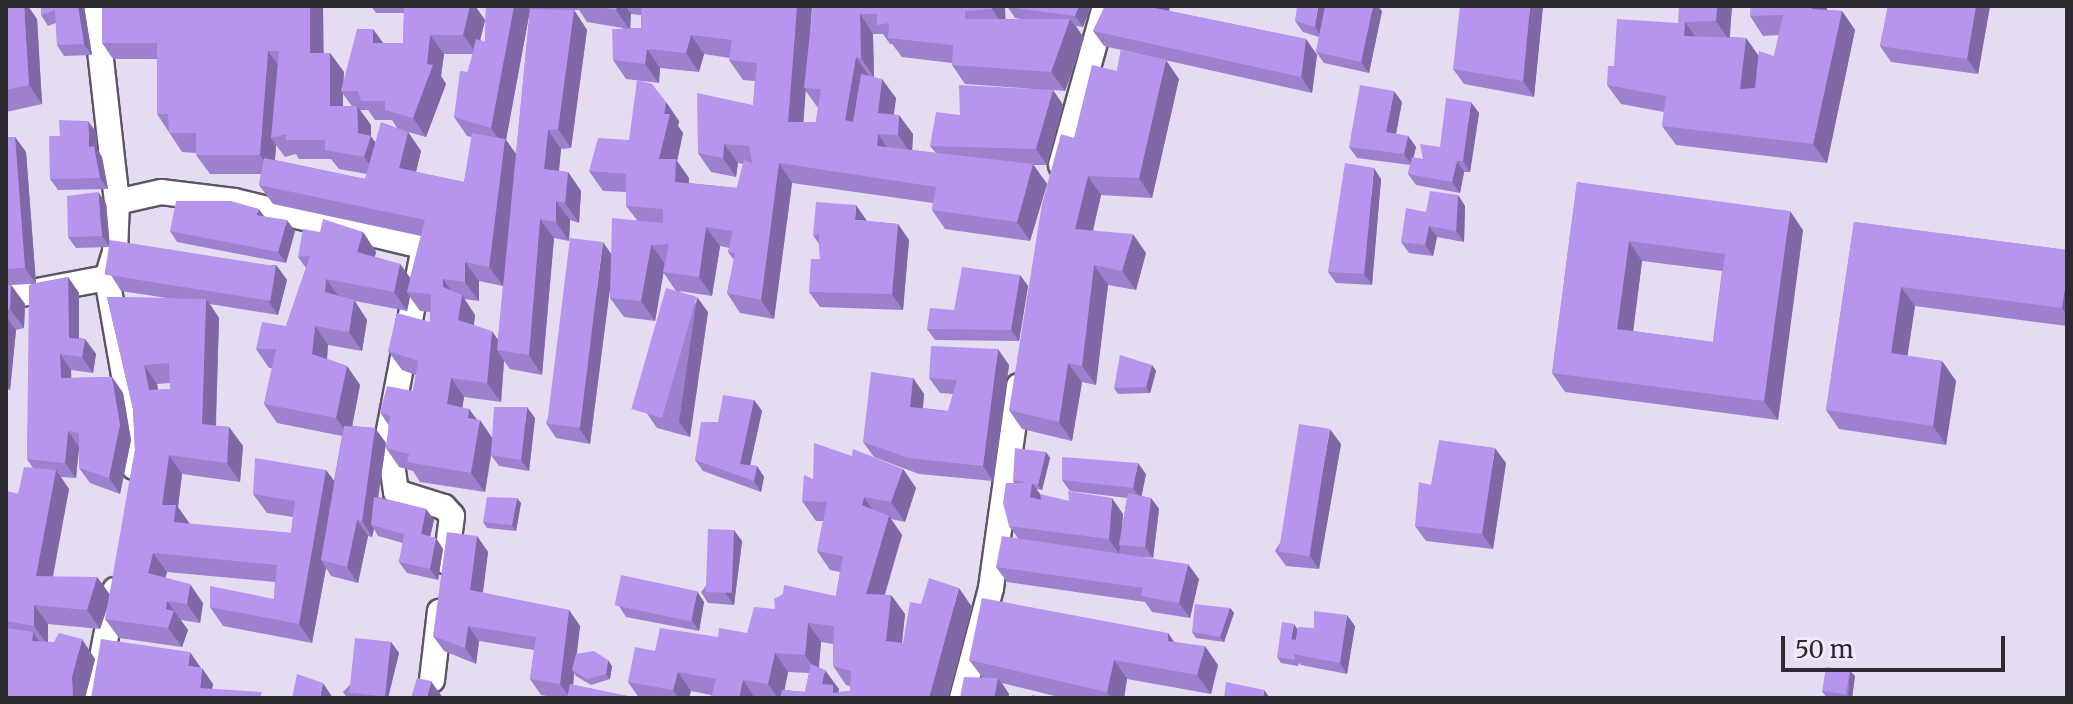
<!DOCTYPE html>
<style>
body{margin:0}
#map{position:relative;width:2073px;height:704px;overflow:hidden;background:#e5dcf1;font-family:Merriweather,serif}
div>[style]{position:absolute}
.roads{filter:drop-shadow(2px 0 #5d5566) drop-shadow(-2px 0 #5d5566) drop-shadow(0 2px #5d5566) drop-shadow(0 -2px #5d5566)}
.street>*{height:24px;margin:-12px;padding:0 12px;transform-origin:12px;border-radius:12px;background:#fff}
.wall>*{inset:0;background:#9d80ce}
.shaded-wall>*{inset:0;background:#8068a7}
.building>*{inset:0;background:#b795ef;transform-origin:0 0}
span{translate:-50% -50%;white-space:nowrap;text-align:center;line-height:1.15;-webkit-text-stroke:6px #f3e9fe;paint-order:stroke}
.frame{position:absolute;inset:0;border:8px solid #2e2a32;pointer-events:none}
.scale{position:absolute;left:1781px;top:636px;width:224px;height:36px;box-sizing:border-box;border:4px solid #2e2a32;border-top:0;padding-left:10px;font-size:24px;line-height:28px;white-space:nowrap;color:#2e2a32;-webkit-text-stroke:6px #f3e9fe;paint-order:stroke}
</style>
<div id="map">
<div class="roads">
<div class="street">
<div style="left:95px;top:6px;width:197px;rotate:83.6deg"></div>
<div style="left:117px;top:202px;width:50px;rotate:92.3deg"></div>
<div style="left:115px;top:252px;width:27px;rotate:107deg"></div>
<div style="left:107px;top:278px;width:169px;rotate:80.1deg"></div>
<div style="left:136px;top:444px;width:23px;rotate:95deg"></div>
<div style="left:1061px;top:165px;width:165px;rotate:-74.5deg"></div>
<div style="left:117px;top:202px;width:45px;rotate:-12.8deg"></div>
<div style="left:161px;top:192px;width:74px;rotate:7deg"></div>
<div style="left:234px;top:201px;width:188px;rotate:13.5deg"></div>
<div style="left:417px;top:245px;width:9px;rotate:49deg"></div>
<div style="left:423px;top:252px;width:186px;rotate:100.8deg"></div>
<div style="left:388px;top:435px;width:58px;rotate:82deg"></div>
<div style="left:396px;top:492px;width:50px;rotate:17.4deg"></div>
<div style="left:444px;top:507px;width:12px;rotate:48deg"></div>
<div style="left:452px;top:516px;width:46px;rotate:97.4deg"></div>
<div style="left:6px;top:297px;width:103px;rotate:-10.7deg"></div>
<div style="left:432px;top:680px;width:69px;rotate:-83.4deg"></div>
<div style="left:94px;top:698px;width:110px;rotate:-79deg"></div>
<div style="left:962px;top:698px;width:114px;rotate:-75.2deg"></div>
<div style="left:991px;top:588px;width:204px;rotate:-82.1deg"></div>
</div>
</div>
<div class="wall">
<div style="clip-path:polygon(6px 6px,37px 19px,42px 104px,6px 112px)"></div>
<div style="clip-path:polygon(41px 6px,84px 6px,92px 55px,64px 56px,57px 45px,56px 23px,48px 26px,41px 15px)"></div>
<div style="clip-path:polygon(evenodd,102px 6px,323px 53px,330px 53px,344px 72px,343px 83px,383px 43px,403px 43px,404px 13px,376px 13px,371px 6px,475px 6px,485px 20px,480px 40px,485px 42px,486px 6px,812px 6px,809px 41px,813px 6px,1005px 6px,1005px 19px,1021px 19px,1015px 18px,1007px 6px,1091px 6px,1083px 27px,1076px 26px,1084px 38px,1065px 91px,1053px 90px,1063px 105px,1047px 165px,1033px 165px,1047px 184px,1030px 241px,945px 229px,932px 210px,933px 203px,792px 183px,774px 319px,740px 313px,727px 293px,734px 260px,728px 252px,729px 248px,720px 246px,712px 296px,679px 291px,708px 312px,690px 437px,657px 428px,646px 412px,676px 291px,663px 272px,665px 264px,655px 321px,624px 317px,610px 298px,610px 284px,590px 444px,556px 438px,546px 423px,611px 254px,637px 220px,626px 206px,626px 192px,603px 191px,589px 171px,629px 140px,666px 102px,679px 121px,678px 126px,683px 133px,677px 161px,689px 178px,689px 183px,737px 188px,743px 164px,738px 163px,736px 177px,711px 172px,698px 153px,753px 105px,755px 81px,743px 80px,729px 60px,730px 58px,704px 54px,699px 72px,660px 68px,659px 83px,626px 79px,613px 60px,623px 28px,587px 22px,579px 10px,570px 10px,574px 10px,587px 30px,571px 148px,561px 149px,559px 171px,568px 172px,581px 191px,579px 223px,570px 220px,569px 241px,554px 238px,542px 375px,510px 369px,504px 361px,501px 402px,464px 397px,462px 408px,469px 409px,492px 438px,535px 418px,529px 471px,499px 466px,491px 455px,492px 451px,485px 492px,420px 482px,413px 471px,399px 467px,386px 448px,389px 426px,380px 412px,413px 391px,416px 375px,402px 370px,388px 351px,430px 322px,430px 312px,420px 311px,410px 297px,407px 311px,355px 301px,367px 320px,362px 351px,328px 345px,327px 359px,347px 366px,360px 385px,352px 426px,375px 428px,386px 443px,378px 497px,426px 509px,434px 520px,430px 537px,436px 538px,443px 549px,438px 580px,407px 573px,399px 562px,403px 543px,378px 536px,374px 529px,372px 537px,368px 536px,358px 583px,331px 576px,326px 568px,312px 643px,223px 626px,210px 607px,274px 599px,275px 582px,167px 572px,165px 578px,203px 603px,200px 623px,181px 620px,188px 630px,182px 647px,119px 638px,105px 619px,108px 606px,100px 629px,48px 624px,48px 642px,95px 659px,85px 698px,6px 698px,6px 491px,18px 494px,33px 468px,27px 459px,31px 284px,11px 285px,25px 304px,24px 328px,16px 330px,10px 390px,6px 389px,6px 137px,15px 137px,26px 152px,36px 283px,68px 277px,79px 293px,79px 338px,85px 339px,96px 354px,93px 373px,71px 370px,71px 378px,112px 377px,123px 393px,131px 440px,120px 494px,90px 483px,79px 468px,79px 447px,76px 478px,61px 477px,69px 489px,53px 577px,97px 577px,110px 595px,135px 450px,133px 409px,107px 297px,167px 298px,121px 291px,111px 275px,276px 265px,287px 280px,278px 315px,210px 304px,219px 318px,216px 426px,229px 427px,243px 446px,240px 482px,182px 474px,178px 507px,189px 524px,291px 533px,293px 517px,267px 513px,253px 494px,326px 470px,334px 481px,342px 436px,277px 423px,264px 404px,272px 368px,269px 368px,256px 349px,286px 326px,306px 268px,298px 257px,320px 232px,363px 232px,376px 252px,375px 257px,400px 264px,410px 278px,421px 236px,273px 204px,259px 185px,261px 174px,210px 174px,196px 155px,196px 153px,182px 152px,157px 114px,157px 59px,113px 59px,102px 43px,102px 6px,530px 10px,516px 154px,506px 140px,530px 10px,102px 6px,631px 14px,641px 15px,641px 28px,630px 28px,631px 14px,102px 6px,873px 34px,883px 34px,890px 44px,892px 44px,902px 57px,952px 63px,952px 65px,965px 84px,1033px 89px,960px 115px,930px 146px,936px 153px,912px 150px,913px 134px,894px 114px,896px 98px,874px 77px,873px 34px,102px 6px,444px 54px,473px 54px,454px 117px,467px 136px,472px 137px,464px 182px,416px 172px,421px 151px,408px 132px,426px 137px,446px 84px,441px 76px,444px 54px,102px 6px,805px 90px,818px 108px,816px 122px,803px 122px,805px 90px,102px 6px,343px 94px,352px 106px,343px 106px,343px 94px,102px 6px,360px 110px,368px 110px,375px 120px,392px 120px,397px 128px,375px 142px,371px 136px,371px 125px,360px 110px,102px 6px,276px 145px,285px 157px,296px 154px,299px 159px,331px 159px,339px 169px,367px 174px,365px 179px,275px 160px,276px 145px,102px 6px,479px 281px,503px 286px,498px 339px,474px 325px,475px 315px,464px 299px,479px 301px,479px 281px,102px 6px,170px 383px,170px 389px,158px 390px,157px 384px,170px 383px)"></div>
<div style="clip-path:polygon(1105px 6px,1170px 6px,1169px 11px,1306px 39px,1317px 55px,1312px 93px,1156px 58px,1179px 79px,1152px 198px,1101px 195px,1093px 230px,1146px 253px,1136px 290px,1108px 285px,1096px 385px,1082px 382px,1072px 441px,1022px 429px,1009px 410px,1074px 138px,1117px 71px,1121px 50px,1104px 46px,1093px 31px)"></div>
<div style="clip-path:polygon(1543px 6px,1534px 97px,1464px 84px,1453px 69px)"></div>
<div style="clip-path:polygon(1732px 6px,1730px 37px,1746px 38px,1759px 56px,1774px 56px,1779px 35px,1763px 36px,1750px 16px,1751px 6px,1827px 6px,1827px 10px,1842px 11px,1855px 30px,1827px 163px,1676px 145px,1662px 126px,1664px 112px,1621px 104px,1607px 85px,1614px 66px,1678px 23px)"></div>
<div style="clip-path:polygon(1888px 6px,1990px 6px,1978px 74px,1891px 62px,1880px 46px)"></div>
<div style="clip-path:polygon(1382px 11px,1369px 73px,1324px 63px,1316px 52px,1319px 37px,1303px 32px,1295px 21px)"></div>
<div style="clip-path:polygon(1402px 102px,1396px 134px,1408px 136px,1416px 147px,1413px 158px,1423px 159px,1440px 147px,1479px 113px,1470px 172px,1464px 172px,1460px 193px,1416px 185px,1408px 174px,1410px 165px,1357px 158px,1349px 147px)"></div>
<div style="clip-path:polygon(96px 132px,97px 149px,102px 157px,108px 189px,58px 190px,50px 179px)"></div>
<div style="clip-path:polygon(1381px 179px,1372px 285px,1336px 283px,1328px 272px)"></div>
<div style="clip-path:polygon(evenodd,1577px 182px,1803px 230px,1778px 420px,1565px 392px,1552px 373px,1577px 182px,1642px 261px,1722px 271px,1713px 342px,1633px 331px,1642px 261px)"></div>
<div style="clip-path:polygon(1458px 195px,1465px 206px,1464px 242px,1437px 237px,1433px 256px,1409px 253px,1401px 242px,1426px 212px)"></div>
<div style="clip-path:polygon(106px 203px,110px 247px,76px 248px,68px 237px)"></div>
<div style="clip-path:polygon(265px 217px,295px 231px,286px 263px,177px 242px,170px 231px)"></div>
<div style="clip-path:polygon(867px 221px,898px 224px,909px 240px,903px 310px,820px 307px,809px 292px,820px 259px,819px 244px,813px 235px)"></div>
<div style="clip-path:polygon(1854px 222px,2067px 250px,2067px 326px,1915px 306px,1907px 356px,1942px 361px,1956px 381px,1946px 445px,1839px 429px,1826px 410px)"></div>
<div style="clip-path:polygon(1020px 275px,1028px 286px,1019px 341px,935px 340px,927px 329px)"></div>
<div style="clip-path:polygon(1009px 365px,993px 481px,919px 474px,874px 457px,863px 442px,913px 378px,924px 394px,923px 408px,948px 411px,953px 394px,940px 393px,929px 378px)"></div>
<div style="clip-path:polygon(1152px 365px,1156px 371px,1150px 393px,1118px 394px,1114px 388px)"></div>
<div style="clip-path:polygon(754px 400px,762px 411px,750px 465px,757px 466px,764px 477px,761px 492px,703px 471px,695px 460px,718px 422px)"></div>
<div style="clip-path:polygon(1341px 444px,1319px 569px,1286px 566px,1275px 551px)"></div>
<div style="clip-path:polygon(1046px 452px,1050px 458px,1042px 490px,1036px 489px,1041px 495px,1123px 514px,1122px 529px,1127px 498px,1070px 491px,1062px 480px,1146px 474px,1141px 496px,1151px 498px,1159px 509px,1153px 558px,1143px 557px,1199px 579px,1190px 618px,1152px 612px,1145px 602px,1007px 582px,996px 567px,1018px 538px,1009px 526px,1014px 483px,1013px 480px)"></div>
<div style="clip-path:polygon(evenodd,852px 456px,903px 469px,916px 488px,905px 522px,891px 519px,902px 535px,885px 595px,891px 595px,905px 614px,902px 643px,903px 643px,921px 604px,972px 607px,948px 698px,711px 698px,711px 695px,691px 691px,689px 698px,639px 698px,628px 682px,655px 651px,718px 637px,747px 633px,775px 609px,836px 596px,840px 572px,830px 570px,817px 551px,823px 521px,816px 521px,802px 501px,813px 479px,852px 456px,821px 642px,833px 644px,833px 666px,846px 685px,850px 686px,850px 691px,838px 692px,839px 689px,819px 667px,821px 642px,852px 456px,788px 672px,809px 673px,805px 692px,784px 690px,788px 672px)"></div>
<div style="clip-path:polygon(1506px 463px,1493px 549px,1426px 541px,1415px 526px,1431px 485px)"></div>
<div style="clip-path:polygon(521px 503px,516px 531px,487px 528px,483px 522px)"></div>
<div style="clip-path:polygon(477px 536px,488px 552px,483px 593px,569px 610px,580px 626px,576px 654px,612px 666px,610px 679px,591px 685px,576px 676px,574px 673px,573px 685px,637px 698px,559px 698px,541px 695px,530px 679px,534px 650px,479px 641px,476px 664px,444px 651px,433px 636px)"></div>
<div style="clip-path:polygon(742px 541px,734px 605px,708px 603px,701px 592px)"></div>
<div style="clip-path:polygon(704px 602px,699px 631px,626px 617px,619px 606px)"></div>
<div style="clip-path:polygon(1230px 608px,1234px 613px,1224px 642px,1196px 638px,1192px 632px)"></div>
<div style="clip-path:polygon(1355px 626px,1347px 674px,1301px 665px,1299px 663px,1298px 666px,1281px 663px,1277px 657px,1298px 630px,1314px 628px)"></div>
<div style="clip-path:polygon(1168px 633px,1174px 642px,1218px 665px,1211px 694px,1127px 679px,1124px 698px,1063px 698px,1002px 683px,1009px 694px,1008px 698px,960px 698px,982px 677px,969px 660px)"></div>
<div style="clip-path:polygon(391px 642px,399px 653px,388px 698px,347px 698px,343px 692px)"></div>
<div style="clip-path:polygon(1850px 671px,1855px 676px,1852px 698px,1826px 697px,1822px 691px)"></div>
</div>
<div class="shaded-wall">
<div style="clip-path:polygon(24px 6px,28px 6px,37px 19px,42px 104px,29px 85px)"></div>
<div style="clip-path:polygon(78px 6px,84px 6px,92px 55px,84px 44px)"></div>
<div style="clip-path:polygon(310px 6px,323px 6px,324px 72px,310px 53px)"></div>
<div style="clip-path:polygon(470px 6px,475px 6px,485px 20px,477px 54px,463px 35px)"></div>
<div style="clip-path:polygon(514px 6px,527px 6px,530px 10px,506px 140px,519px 158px,503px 286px,489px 267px,504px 147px,491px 128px)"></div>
<div style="clip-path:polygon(617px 6px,626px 6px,631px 14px,630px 30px,616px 10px)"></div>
<div style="clip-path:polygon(797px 6px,812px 6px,802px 142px,788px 122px)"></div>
<div style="clip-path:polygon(992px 6px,1005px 6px,1006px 29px,992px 9px)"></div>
<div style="clip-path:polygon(1079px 6px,1091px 6px,1083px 27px,1075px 16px)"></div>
<div style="clip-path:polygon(1156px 6px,1170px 6px,1166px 24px,1155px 8px)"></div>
<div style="clip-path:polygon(1318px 6px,1328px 6px,1322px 38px,1315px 27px)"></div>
<div style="clip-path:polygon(1373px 6px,1378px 6px,1382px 11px,1369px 73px,1361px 62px)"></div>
<div style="clip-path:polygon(1530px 6px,1543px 6px,1534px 97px,1523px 81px)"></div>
<div style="clip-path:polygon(1717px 6px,1732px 6px,1729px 40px,1716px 21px)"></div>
<div style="clip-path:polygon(1812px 6px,1827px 6px,1825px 29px,1812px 9px)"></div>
<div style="clip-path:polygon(1976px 6px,1990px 6px,1978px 74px,1967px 59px)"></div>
<div style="clip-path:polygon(574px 10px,587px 30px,571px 148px,558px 129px)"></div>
<div style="clip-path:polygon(1842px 11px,1855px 30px,1827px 163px,1813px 144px)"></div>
<div style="clip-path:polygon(860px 14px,873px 34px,874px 77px,861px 58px)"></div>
<div style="clip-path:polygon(1070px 19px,1084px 38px,1065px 91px,1051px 72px)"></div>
<div style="clip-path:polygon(1685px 22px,1699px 42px,1684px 36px)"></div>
<div style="clip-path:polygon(373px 29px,387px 48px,373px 43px)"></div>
<div style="clip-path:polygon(430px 35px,444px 54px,441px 76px,446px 84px,426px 137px,413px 118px,427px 64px)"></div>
<div style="clip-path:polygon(691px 35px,704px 54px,699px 72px,686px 53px)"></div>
<div style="clip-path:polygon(1746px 38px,1759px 57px,1753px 108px,1740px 89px)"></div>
<div style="clip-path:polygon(1306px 39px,1317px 55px,1312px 93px,1301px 77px)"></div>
<div style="clip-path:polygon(647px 49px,660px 68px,659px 83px,645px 64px)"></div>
<div style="clip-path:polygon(268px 51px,281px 70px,271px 138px,276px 145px,274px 174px,260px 155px)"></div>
<div style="clip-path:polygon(330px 53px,344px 72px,343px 91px,341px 91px,343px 94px,343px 125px,330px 106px)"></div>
<div style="clip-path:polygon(856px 57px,869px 76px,859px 140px,845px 120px)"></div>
<div style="clip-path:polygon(1166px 60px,1179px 79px,1152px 198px,1139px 178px)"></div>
<div style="clip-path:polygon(882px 79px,896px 98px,891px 132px,878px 113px)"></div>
<div style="clip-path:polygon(1053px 90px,1063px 105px,1047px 165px,1036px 149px)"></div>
<div style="clip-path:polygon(1394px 91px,1402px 102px,1394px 143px,1386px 132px)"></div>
<div style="clip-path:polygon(666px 102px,679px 121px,678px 126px,683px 133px,677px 161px,689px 178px,688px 201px,659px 159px)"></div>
<div style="clip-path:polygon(1471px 102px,1479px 113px,1470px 172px,1463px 161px)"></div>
<div style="clip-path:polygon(357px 106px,371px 125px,371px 137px,385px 155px,378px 176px,364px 157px,358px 133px)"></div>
<div style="clip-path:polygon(899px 115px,913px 134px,912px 155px,898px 135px)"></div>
<div style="clip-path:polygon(88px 121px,96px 132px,97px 149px,102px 157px,108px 189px,100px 178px,89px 147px)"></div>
<div style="clip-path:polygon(548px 130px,561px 149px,557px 188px,544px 169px)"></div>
<div style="clip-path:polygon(408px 132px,421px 151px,412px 188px,399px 168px)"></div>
<div style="clip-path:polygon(878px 134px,891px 153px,877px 146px)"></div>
<div style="clip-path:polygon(1408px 136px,1416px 147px,1412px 165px,1404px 154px)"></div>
<div style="clip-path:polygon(15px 137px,26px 152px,36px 284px,25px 268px)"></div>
<div style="clip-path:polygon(724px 144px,738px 163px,736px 177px,723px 158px)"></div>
<div style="clip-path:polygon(1457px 161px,1464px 172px,1460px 193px,1452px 182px)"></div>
<div style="clip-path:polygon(779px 163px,792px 183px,774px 319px,761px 300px)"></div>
<div style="clip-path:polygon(1033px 164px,1047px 184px,1030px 241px,1017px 222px)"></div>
<div style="clip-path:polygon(1374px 168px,1381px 179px,1372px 285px,1364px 274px)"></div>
<div style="clip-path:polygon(568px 172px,581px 191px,579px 223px,565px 203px)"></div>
<div style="clip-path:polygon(1088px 176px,1101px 195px,1089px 248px,1075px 229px)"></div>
<div style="clip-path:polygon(98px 192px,106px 203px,110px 247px,102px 236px)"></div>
<div style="clip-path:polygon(1458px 195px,1465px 206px,1464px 242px,1456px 231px)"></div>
<div style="clip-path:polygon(556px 201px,570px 220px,569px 241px,556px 222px)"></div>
<div style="clip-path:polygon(856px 205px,867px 221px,855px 220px)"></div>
<div style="clip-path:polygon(259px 209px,267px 220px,256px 215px)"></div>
<div style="clip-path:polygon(1790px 211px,1803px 230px,1778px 420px,1764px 401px)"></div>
<div style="clip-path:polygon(540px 219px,554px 238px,542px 375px,529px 355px)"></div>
<div style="clip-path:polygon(287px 220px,295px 231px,286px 263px,278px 252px)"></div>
<div style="clip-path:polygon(898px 224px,909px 240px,903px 310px,892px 294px)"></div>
<div style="clip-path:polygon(1429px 226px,1437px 237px,1433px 256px,1425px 245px)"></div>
<div style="clip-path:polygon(706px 227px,720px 246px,712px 296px,699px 277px)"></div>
<div style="clip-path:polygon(363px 232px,376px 252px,371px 271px,357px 252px)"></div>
<div style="clip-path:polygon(1133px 234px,1146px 253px,1136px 290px,1122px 271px)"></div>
<div style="clip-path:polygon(1629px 241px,1642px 261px,1631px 348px,1617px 329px)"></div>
<div style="clip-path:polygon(603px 242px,614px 258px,590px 444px,579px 428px)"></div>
<div style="clip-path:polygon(651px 245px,665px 264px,655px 321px,641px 301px)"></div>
<div style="clip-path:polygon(465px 262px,479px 281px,479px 301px,465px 282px)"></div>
<div style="clip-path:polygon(400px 264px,414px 283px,407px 292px,410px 297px,407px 311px,394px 292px)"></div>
<div style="clip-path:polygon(276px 265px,287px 280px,278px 315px,267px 299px)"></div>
<div style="clip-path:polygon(1094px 265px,1108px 285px,1096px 385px,1082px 366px)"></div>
<div style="clip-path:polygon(1020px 275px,1028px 286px,1019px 341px,1011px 330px)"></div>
<div style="clip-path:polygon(2067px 275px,2067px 315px,2062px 308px)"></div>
<div style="clip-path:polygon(68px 277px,79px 293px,79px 353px,69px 338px)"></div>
<div style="clip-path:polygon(326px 279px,340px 298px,325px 292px)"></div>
<div style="clip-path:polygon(443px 279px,457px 298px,443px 287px)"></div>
<div style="clip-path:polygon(11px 285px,25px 304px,24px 328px,10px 309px)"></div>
<div style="clip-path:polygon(1901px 287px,1915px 306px,1905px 372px,1891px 353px)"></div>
<div style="clip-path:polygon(462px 295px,475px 315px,472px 339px,458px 320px)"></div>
<div style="clip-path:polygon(697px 297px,708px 312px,690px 437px,679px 422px)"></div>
<div style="clip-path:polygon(206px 299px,219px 318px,215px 444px,202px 424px)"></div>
<div style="clip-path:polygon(354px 300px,367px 320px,362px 351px,349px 332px)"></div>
<div style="clip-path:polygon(6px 317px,16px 330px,10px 390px,6px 384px)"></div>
<div style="clip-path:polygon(315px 326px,328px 345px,326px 373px,312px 354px)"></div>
<div style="clip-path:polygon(492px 331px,505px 350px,497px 350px,504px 361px,501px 402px,487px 383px)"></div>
<div style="clip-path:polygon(85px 339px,96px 354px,93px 373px,82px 357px)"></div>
<div style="clip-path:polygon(998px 349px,1009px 365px,993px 481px,983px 466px)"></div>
<div style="clip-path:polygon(60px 354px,71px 370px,72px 394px,61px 378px)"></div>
<div style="clip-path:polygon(1942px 361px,1956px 381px,1946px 445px,1933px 426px)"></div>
<div style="clip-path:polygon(1068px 363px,1082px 382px,1072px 441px,1059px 422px)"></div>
<div style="clip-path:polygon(144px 365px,157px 384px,162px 410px,149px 390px)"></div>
<div style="clip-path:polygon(1152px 365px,1156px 371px,1150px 393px,1146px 387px)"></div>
<div style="clip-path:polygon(347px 366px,360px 385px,350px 438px,336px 418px)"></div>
<div style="clip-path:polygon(112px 377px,123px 393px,131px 440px,120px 494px,109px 478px)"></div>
<div style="clip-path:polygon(451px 378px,464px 397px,460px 423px,447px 404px)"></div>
<div style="clip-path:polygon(913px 378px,924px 394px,921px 423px,910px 407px)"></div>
<div style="clip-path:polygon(754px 400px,762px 411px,748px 475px,740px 464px)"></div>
<div style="clip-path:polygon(527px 407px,535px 418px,529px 471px,521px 460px)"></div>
<div style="clip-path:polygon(469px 409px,479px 424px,480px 420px,493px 439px,485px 492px,471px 473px,468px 418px)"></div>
<div style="clip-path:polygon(229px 427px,243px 446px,240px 482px,227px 463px)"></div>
<div style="clip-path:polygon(375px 428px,386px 443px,374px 526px,371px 525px,374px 529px,372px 537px,362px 521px)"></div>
<div style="clip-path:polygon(1330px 429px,1341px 444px,1319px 569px,1308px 553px)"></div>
<div style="clip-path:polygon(68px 431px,79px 447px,76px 478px,65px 463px)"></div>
<div style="clip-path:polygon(1495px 448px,1506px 463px,1493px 549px,1482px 534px)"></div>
<div style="clip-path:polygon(1046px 452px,1050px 458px,1042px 490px,1038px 485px)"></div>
<div style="clip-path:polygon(169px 455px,182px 474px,178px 507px,190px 524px,187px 541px,162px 505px)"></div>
<div style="clip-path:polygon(1138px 463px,1146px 474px,1141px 499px,1133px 488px)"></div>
<div style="clip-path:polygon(757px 466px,764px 477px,761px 492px,754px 481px)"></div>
<div style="clip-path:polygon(903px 469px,916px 488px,905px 522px,891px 502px)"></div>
<div style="clip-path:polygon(56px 470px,69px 489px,49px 596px,36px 576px)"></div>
<div style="clip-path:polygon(326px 470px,340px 489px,321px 560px,326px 568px,312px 643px,299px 624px)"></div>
<div style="clip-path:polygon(1032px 483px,1043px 498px,1041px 513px,1030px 497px)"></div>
<div style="clip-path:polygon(864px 497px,877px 516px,862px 505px)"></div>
<div style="clip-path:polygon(517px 498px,521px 503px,516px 531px,512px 525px)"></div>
<div style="clip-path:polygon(1112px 498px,1123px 514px,1120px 545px,1119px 545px,1120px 547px,1119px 554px,1109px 539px)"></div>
<div style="clip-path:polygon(1151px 498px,1159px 509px,1153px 558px,1145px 547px)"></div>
<div style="clip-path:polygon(426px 509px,434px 520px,428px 545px,421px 534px)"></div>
<div style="clip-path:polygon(889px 516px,902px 535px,879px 613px,866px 594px)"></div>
<div style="clip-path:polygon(357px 520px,368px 536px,358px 583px,347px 567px)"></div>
<div style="clip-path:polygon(734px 530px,742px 541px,734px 605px,726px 594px)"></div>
<div style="clip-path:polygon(477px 536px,488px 552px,481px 606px,470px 590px)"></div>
<div style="clip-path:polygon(436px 538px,443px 549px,438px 580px,430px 569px)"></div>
<div style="clip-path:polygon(153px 553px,167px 572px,161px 593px,148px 573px)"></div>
<div style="clip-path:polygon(1188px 564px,1199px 579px,1190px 618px,1179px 603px)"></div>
<div style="clip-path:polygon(97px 577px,111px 596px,100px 629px,87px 610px)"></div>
<div style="clip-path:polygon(190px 584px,203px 603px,200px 623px,187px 604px)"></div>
<div style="clip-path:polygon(959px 588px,972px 607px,948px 698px,929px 698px)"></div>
<div style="clip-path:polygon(697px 591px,704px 602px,699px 631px,692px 620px)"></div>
<div style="clip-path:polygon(891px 595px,905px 614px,900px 660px,886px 641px)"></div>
<div style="clip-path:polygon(167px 601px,188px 630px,182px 647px,168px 628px,166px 609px)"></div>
<div style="clip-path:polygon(34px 605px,48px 624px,48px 645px,34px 626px)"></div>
<div style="clip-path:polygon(1230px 608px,1234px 613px,1224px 642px,1220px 637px)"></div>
<div style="clip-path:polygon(569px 610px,580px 626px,575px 671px,572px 670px,574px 673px,572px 698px,570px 698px,560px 684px)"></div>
<div style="clip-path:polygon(1347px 615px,1355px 626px,1347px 674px,1340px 663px)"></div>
<div style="clip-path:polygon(808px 623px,821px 642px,818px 674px,805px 655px)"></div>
<div style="clip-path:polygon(1294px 624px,1298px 630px,1295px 645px,1291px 639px)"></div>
<div style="clip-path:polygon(468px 626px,479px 641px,476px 664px,465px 648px)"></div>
<div style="clip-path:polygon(33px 632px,46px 652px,32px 641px)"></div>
<div style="clip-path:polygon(1168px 633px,1181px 652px,1168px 641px)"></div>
<div style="clip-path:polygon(82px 639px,95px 659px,85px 698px,73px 698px,72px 677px)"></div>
<div style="clip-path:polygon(391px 642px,399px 653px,388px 698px,378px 698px)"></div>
<div style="clip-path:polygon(1205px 646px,1218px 665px,1211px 694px,1197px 675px)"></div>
<div style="clip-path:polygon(190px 652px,201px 668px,188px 666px)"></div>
<div style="clip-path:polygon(775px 653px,788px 672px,783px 698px,778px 698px,768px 684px)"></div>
<div style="clip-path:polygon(608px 660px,612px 666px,610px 679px,606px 674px)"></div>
<div style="clip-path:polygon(1114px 660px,1127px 679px,1124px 698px,1111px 698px,1107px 692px)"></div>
<div style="clip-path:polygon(202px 668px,213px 684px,211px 698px,200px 688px)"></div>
<div style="clip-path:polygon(825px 670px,839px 689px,838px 693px,832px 698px,822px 684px)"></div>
<div style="clip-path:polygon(1850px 671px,1855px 676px,1852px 698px,1850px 698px,1848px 695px)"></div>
<div style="clip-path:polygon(678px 672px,691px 691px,689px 698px,679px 698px,673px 690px)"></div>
<div style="clip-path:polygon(998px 678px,1009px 694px,1008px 698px,994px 698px)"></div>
<div style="clip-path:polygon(743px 680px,755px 698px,739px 698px)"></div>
<div style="clip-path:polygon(431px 681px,443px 698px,427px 698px)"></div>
<div style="clip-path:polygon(323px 683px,333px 698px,320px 698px)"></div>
<div style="clip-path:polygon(1264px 690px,1270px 698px,1263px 698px)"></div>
</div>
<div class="building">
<div style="clip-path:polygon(6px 6px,24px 6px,29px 85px,6px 90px)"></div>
<div style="clip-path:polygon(41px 6px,78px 6px,84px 44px,57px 45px,55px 10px,41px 15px)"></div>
<div style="left:102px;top:6px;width:55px;height:37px"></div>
<div style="clip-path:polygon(157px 6px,310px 6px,310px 53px,330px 53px,330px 106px,357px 106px,358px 133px,371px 136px,364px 157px,325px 150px,325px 140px,286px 140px,286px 134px,271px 138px,279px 51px,268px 51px,260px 155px,196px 155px,196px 133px,169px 133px,168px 114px,157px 114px)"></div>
<div style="clip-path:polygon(404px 6px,470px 6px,463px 35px,430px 35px,427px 64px,433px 65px,413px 118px,385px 110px,385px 101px,361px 101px,358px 91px,341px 91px,357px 29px,373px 29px,373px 43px,403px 43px)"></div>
<div style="clip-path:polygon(486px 6px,514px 6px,491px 128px,454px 117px,460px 71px,468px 72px,476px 39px,485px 42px)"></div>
<div style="clip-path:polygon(592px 6px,617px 6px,616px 10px)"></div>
<div style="clip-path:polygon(642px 6px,797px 6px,788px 122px,816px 122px,821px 89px,804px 88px,813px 6px,992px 6px,992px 9px,965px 11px,965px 19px,1070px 19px,1051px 72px,952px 65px,953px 45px,888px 38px,889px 23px,877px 25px,877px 14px,860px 14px,861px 58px,856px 57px,845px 120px,853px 122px,861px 74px,882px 79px,878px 113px,899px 115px,898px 135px,878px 134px,877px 146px,1033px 164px,1017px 222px,932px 210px,936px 187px,779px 163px,761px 300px,727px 293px,735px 253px,728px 252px,733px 231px,706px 227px,699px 277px,663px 272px,669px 244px,651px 245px,641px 301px,610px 298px,612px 218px,663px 223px,663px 209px,626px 206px,626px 174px,589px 171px,598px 138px,629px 140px,637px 80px,652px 84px,666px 102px,664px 114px,670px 114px,659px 159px,676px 159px,675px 182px,737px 188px,744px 160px,752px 163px,749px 146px,724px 144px,723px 158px,698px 153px,697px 93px,753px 105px,757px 63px,729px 60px,732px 40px,691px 35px,686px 53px,647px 49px,645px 64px,613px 60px,612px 29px,641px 28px)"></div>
<div style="clip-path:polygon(1007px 6px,1079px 6px,1075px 16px,1007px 7px)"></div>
<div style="clip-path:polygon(1105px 6px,1156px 6px,1155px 8px,1306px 39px,1301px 77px,1093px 31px)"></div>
<div style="clip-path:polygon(1297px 6px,1318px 6px,1315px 27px,1295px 21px)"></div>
<div style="clip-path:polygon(1325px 6px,1373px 6px,1361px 62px,1316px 52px)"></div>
<div style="clip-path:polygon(1460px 6px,1530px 6px,1523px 81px,1453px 69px)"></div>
<div style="clip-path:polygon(1679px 6px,1717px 6px,1716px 21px,1685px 22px,1684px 36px,1746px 38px,1740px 89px,1755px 88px,1759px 51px,1774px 56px,1783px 15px,1750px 16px,1751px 6px,1812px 6px,1812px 9px,1842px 11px,1813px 144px,1662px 126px,1666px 96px,1607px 85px,1608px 66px,1614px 66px,1617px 19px,1678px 23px)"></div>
<div style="clip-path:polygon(1888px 6px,1976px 6px,1967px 59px,1880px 46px)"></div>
<div style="clip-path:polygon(530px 9px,574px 10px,558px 129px,548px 130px,544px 169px,568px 172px,565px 203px,556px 201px,556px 222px,540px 219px,529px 355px,497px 350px)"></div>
<div style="clip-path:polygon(1121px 49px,1166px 60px,1139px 178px,1088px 176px,1075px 229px,1133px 234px,1122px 271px,1094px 265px,1082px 366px,1068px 363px,1059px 422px,1009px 410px,1042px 204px,1061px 134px,1074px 138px,1092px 65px,1117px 71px)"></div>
<div style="clip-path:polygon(959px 85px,1053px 90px,1036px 149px,930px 146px,936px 112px,960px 115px)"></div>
<div style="clip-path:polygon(1360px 85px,1394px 91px,1386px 132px,1408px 136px,1404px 154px,1349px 147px)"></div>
<div style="clip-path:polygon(1446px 98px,1471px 102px,1463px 161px,1457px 161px,1452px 182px,1408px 174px,1412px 157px,1423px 159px,1420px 144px,1440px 147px)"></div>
<div style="clip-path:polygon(59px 120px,88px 121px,89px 147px,94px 146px,100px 178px,50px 179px,49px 136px,60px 136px)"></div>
<div style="clip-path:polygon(381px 122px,408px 132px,399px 168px,464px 182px,472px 133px,505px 139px,489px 267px,465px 262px,465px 282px,443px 279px,443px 287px,462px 295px,458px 320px,492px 331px,487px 383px,451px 378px,447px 404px,469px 409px,468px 418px,480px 420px,471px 473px,407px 462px,409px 454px,386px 448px,390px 416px,380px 412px,387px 386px,413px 391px,418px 361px,388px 351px,397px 313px,430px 322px,431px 294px,407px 292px,425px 220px,259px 185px,264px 158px,365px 179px)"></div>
<div style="clip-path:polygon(6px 137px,15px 137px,25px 268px,6px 269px)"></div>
<div style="clip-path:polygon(1345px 163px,1374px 168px,1364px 274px,1328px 272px)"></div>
<div style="clip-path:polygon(evenodd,1577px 182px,1790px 211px,1764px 401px,1552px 373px,1577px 182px,1629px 241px,1725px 254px,1713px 342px,1617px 329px,1629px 241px)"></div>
<div style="clip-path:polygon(1430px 191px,1458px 195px,1456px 231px,1429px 226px,1425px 245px,1401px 242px,1406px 208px,1426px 212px)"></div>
<div style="clip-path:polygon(98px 192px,102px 236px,68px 237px,67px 196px)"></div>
<div style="clip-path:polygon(176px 201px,231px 201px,259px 209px,256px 215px,287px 220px,278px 252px,170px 231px)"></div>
<div style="clip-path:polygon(816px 202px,856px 205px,855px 220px,898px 224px,892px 294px,809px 292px,811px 259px,820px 259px,819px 234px,813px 235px)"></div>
<div style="clip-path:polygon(323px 219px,363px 232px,357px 252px,400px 264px,394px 292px,326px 279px,325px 292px,354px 300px,349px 332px,315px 326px,312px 354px,347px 366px,336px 418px,264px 404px,276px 349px,256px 349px,262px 322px,286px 326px,310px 256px,298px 257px,303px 229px,320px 232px)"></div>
<div style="clip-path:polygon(1854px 222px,2067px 250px,2067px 275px,2062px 308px,1901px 287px,1891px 353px,1942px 361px,1933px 426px,1826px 410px)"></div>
<div style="left:570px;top:238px;width:33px;height:187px;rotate:7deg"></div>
<div style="left:110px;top:240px;width:168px;height:35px;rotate:9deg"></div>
<div style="clip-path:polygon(962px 267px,1020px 275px,1011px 330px,927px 329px,930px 308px,954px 310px)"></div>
<div style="clip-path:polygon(68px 277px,69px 338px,85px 339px,82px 357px,60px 354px,61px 378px,112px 377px,120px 425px,109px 478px,79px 468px,79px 433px,68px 431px,65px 463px,27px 459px,29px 285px)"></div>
<div style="clip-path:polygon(6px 285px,11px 285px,10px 309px,6px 310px)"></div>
<div style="left:666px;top:288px;width:32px;height:126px;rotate:16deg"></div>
<div style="clip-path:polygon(evenodd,107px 297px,206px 299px,202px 424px,229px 427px,227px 463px,169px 455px,162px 505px,176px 505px,174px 522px,291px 533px,295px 501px,253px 494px,255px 458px,326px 470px,299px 624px,210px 607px,210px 586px,274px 599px,277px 565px,153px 553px,148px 573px,190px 584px,187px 604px,167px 601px,166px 609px,174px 611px,168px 628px,105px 619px,135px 450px,133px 409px,107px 297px,169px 363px,170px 389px,149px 390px,144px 365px,169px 363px)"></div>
<div style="clip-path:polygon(931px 346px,998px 349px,983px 466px,908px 458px,863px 442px,871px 372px,913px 378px,910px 407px,948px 411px,957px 380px,929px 378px)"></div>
<div style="clip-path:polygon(1120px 355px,1152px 365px,1146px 387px,1114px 388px)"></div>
<div style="clip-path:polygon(723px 395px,754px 400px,740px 464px,757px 466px,754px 481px,695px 460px,701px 422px,718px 422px)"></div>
<div style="clip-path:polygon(494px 407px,527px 407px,521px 460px,491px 455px)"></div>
<div style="left:1299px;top:424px;width:31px;height:129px;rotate:9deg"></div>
<div style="clip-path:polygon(344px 426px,375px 428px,362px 521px,357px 520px,347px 567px,321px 560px)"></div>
<div style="clip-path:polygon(1439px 440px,1495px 448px,1482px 534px,1415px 526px,1419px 482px,1431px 485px)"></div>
<div style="clip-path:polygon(814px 443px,852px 456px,853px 449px,903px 469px,891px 502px,864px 497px,862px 505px,889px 516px,866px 594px,891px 595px,886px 641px,903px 643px,910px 602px,921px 604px,929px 578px,959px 588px,929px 698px,780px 698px,782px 690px,805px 692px,811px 664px,825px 670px,822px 684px,833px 685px,833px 693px,850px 691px,851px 671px,833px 666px,834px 626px,808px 623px,805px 655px,775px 653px,768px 684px,743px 680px,739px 698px,711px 698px,716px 679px,678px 672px,673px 690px,628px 682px,635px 647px,655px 651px,660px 628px,718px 637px,719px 628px,747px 633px,754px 607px,775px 609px,774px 599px,783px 594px,784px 585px,836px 596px,843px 556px,817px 551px,827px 502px,802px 501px,804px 475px,813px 479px)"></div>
<div style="clip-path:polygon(1015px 448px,1046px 452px,1038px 485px,1013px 480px)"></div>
<div style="clip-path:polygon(1062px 457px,1138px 463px,1133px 488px,1062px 480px)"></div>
<div style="clip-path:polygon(24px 467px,56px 470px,36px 576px,97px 577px,87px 610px,34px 605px,34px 626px,6px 621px,6px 491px,18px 494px)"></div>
<div style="clip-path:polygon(1006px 483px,1032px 483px,1030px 497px,1041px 500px,1040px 494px,1069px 501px,1068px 491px,1112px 498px,1109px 539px,1009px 526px,1003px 503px)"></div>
<div style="clip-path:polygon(1128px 493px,1151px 498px,1145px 547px,1119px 545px)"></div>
<div style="clip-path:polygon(374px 497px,426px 509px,421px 534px,436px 538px,430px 569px,399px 562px,404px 534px,371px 525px)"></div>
<div style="clip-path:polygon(487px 497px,517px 498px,512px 525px,483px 522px)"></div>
<div style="left:708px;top:529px;width:26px;height:63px;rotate:2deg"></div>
<div style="clip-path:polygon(447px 532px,477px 536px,470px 590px,569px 610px,560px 684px,530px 679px,536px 637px,468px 626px,465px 648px,433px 636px)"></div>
<div style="clip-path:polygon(1002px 536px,1188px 564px,1179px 603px,1141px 596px,1143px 588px,996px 567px)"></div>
<div style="left:621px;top:575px;width:78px;height:31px;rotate:12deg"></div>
<div style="clip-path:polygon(982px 598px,1168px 633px,1168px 641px,1205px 646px,1197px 675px,1114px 660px,1107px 692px,969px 660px)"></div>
<div style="clip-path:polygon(1195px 604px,1230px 608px,1220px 637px,1192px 632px)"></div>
<div style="clip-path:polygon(1314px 611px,1347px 615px,1340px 663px,1293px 654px,1298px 627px,1314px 628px)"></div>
<div style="clip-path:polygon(1282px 622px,1294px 624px,1291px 639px,1296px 640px,1293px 654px,1295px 657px,1294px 660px,1277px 657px)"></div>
<div style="clip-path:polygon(6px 628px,33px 632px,32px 641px,54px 642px,59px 633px,82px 639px,72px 677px,73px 698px,6px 698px)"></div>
<div style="left:355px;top:638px;width:36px;height:55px;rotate:6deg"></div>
<div style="clip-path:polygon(101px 639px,190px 652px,188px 666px,202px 668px,200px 688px,262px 692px,260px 698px,91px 698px)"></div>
<div style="clip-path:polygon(594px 651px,608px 660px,606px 674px,587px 679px,572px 670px,576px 654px)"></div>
<div style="left:1826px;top:667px;width:24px;height:24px;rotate:9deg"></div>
<div style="clip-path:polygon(297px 674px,323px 683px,320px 698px,292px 698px)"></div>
<div style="clip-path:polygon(964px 677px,998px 678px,994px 698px,960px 698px)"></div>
<div style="clip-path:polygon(417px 678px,431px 681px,427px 698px,411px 698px)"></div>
<div style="clip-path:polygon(1226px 682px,1264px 690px,1263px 698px,1224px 698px)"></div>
<div style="clip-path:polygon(570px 684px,637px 698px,567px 698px)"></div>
<div style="clip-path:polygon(1032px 695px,1047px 698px,1032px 698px)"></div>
</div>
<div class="frame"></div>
<div class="scale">50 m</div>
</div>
